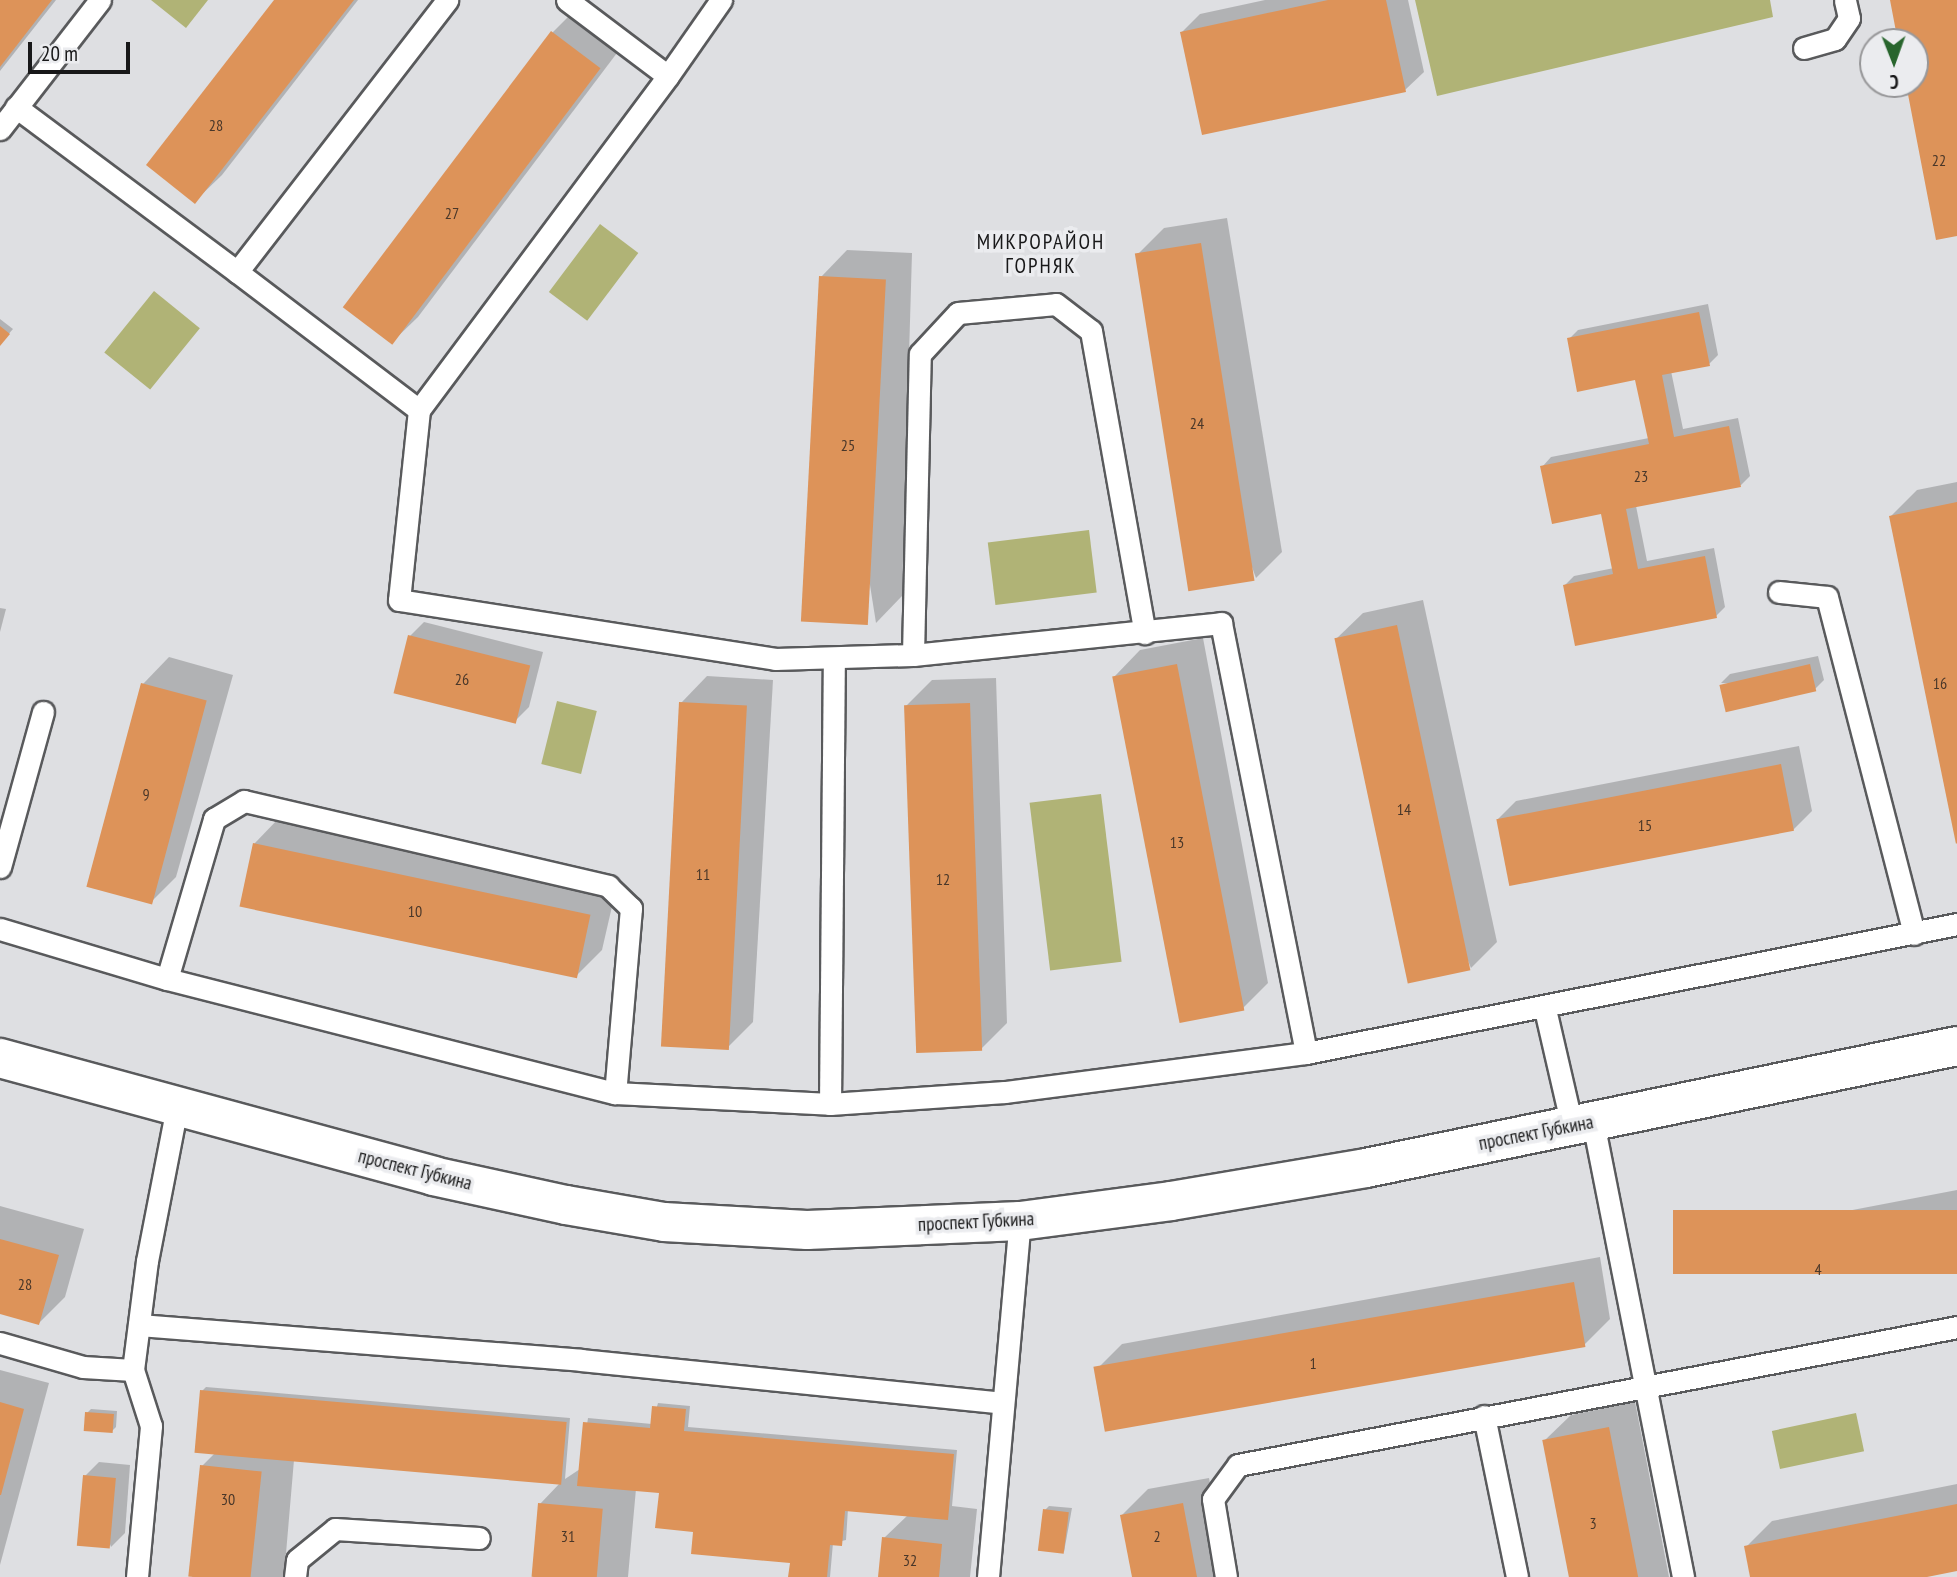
<!DOCTYPE html>
<meta charset="utf-8">
<style>
body{margin:0}
#map{position:relative;width:1957px;height:1577px;overflow:hidden;background:#dedfe2;font-family:"PT Sans Narrow",sans-serif}
div>[style]{position:absolute}
.green>*{inset:0;background:#b0b376;transform-origin:0 0}
.shadow>*{inset:0;background:#0003}
.building>*{inset:0;background:#dd9359;transform-origin:0 0}
.roads{filter:drop-shadow(2px 0 #595a5c) drop-shadow(-2px 0 #595a5c) drop-shadow(0 2px #595a5c) drop-shadow(0 -2px #595a5c)}
.lane>*{height:21px;margin:-10.5px;padding:0 10.5px;transform-origin:10.5px;border-radius:10.5px;background:#fff}
.primary>*{height:38px;margin:-19px;padding:0 19px;transform-origin:19px;border-radius:19px;background:#fff}
span{translate:-50% -50%;white-space:nowrap;text-align:center;line-height:1.15;-webkit-text-stroke:7px #ebecef;paint-order:stroke}
.number-label{font-size:16px;color:#493729}
.number-label span{-webkit-text-stroke-width:0}
.street-label{font-size:19px;color:#181819}
.neighbourhood-label{font-size:21px;color:#181819;letter-spacing:2px}
.north{position:absolute;left:1859px;top:28px;width:70px;height:70px;box-sizing:border-box;background:#ebecef;border:2px solid #979799;border-radius:50%;rotate:179deg;font-size:19px;font-weight:700;line-height:28px;text-align:center;color:#181819}
.north::after{content:'';display:block;margin:auto;width:24px;height:32px;background:#28652d;clip-path:polygon(50% 0,100% 100%,50% 72%,0 100%)}
.scale{position:absolute;left:28px;top:42px;width:102px;height:32px;box-sizing:border-box;border:4px solid #181819;border-top:0;padding-left:9px;font-size:21px;line-height:24px;white-space:nowrap;color:#181819;-webkit-text-stroke:5px #ebecef;paint-order:stroke}
</style>
<div id="map">
<div class="green">
<div style="clip-path:polygon(151px 0,208px 0,186px 28px)"></div>
<div style="clip-path:polygon(1415px 0,1770px 0,1773px 17px,1437px 96px)"></div>
<div style="left:600px;top:224px;width:48px;height:85px;rotate:37deg"></div>
<div style="left:154px;top:291px;width:59px;height:79px;rotate:39deg"></div>
<div style="left:1089px;top:530px;width:63px;height:102px;rotate:83deg"></div>
<div style="left:557px;top:701px;width:41px;height:65px;rotate:14deg"></div>
<div style="left:1101px;top:794px;width:169px;height:72px;rotate:83deg"></div>
<div style="left:1856px;top:1413px;width:39px;height:86px;rotate:78deg"></div>
</div>
<div class="shadow">
<div style="clip-path:polygon(0 0,56px 0,0 71px)"></div>
<div style="clip-path:polygon(276px 0,358px 0,222px 175px,195px 201px)"></div>
<div style="clip-path:polygon(1265px 0,1408px 0,1424px 72px,1405px 90px,1182px 32px,1200px 14px)"></div>
<div style="clip-path:polygon(579px 6px,626px 41px,418px 317px,391px 343px,344px 307px,553px 32px)"></div>
<div style="clip-path:polygon(1227px 218px,1282px 552px,1256px 578px,1137px 255px,1164px 228px)"></div>
<div style="clip-path:polygon(847px 250px,912px 253px,902px 596px,876px 623px,821px 277px)"></div>
<div style="clip-path:polygon(1708px 304px,1718px 355px,1709px 364px,1671px 371px,1683px 429px,1738px 418px,1750px 476px,1741px 485px,1636px 506px,1647px 561px,1714px 548px,1725px 607px,1716px 616px,1565px 585px,1574px 576px,1614px 568px,1602px 512px,1542px 467px,1551px 457px,1649px 438px,1637px 378px,1569px 339px,1578px 330px)"></div>
<div style="clip-path:polygon(0 319px,13px 329px,0 344px)"></div>
<div style="clip-path:polygon(1957px 482px,1957px 841px,1891px 516px,1917px 490px)"></div>
<div style="clip-path:polygon(1423px 600px,1497px 942px,1471px 968px,1336px 639px,1363px 613px)"></div>
<div style="clip-path:polygon(0 608px,6px 609px,0 632px)"></div>
<div style="clip-path:polygon(424px 622px,543px 652px,529px 707px,515px 721px,410px 636px)"></div>
<div style="clip-path:polygon(1203px 638px,1268px 983px,1241px 1010px,1114px 677px,1140px 650px)"></div>
<div style="clip-path:polygon(1818px 656px,1824px 680px,1815px 689px,1721px 683px,1730px 674px)"></div>
<div style="clip-path:polygon(169px 657px,233px 675px,176px 877px,150px 903px,143px 684px)"></div>
<div style="clip-path:polygon(707px 676px,773px 680px,753px 1022px,727px 1048px,681px 703px)"></div>
<div style="clip-path:polygon(996px 678px,1007px 1023px,981px 1049px,906px 706px,932px 680px)"></div>
<div style="clip-path:polygon(1799px 746px,1812px 811px,1793px 830px,1498px 819px,1516px 801px)"></div>
<div style="clip-path:polygon(280px 817px,616px 889px,602px 950px,576px 976px,254px 844px)"></div>
<div style="clip-path:polygon(1957px 1190px,1957px 1272px,1680px 1265px,1707px 1238px)"></div>
<div style="clip-path:polygon(0 1206px,84px 1229px,65px 1297px,39px 1323px,0 1312px)"></div>
<div style="clip-path:polygon(1600px 1257px,1610px 1319px,1584px 1345px,1095px 1371px,1122px 1344px)"></div>
<div style="clip-path:polygon(0 1370px,49px 1383px,0 1565px)"></div>
<div style="clip-path:polygon(206px 1387px,570px 1418px,565px 1479px,580px 1469px,588px 1418px,652px 1424px,658px 1403px,690px 1406px,688px 1427px,957px 1450px,952px 1506px,977px 1509px,970px 1577px,880px 1577px,884px 1538px,908px 1515px,848px 1509px,846px 1540px,833px 1543px,830px 1577px,790px 1577px,792px 1561px,661px 1491px,636px 1489px,628px 1577px,533px 1577px,540px 1504px,560px 1483px,294px 1460px,284px 1577px,192px 1577px,202px 1466px,215px 1453px,202px 1391px)"></div>
<div style="clip-path:polygon(1635px 1402px,1669px 1577px,1571px 1577px,1544px 1441px,1571px 1415px)"></div>
<div style="clip-path:polygon(91px 1409px,117px 1411px,116px 1427px,112px 1431px,87px 1413px)"></div>
<div style="clip-path:polygon(99px 1462px,130px 1465px,125px 1533px,111px 1547px,85px 1476px)"></div>
<div style="clip-path:polygon(1209px 1478px,1227px 1577px,1133px 1577px,1122px 1515px,1148px 1489px)"></div>
<div style="clip-path:polygon(1957px 1484px,1957px 1569px,1918px 1577px,1752px 1577px,1746px 1547px,1772px 1521px)"></div>
<div style="clip-path:polygon(1049px 1506px,1072px 1508px,1064px 1552px,1045px 1510px)"></div>
</div>
<div class="building">
<div style="clip-path:polygon(0 0,52px 0,0 67px)"></div>
<div style="clip-path:polygon(274px 0,354px 0,195px 204px,146px 165px)"></div>
<div style="clip-path:polygon(1328px 0,1386px 0,1406px 92px,1202px 135px,1180px 32px)"></div>
<div style="clip-path:polygon(1890px 0,1957px 0,1957px 236px,1936px 240px,1906px 84px,1915px 84px,1915px 42px,1898px 42px)"></div>
<div style="left:551px;top:31px;width:62px;height:346px;rotate:37deg"></div>
<div style="left:1201px;top:243px;width:342px;height:67px;rotate:81deg"></div>
<div style="left:819px;top:276px;width:67px;height:346px;rotate:3deg"></div>
<div style="clip-path:polygon(1699px 312px,1710px 366px,1662px 375px,1674px 437px,1729px 426px,1741px 487px,1626px 509px,1638px 569px,1705px 556px,1717px 618px,1575px 646px,1563px 585px,1613px 574px,1601px 514px,1552px 524px,1540px 466px,1649px 444px,1635px 380px,1577px 392px,1567px 338px)"></div>
<div style="clip-path:polygon(0 326px,10px 334px,0 346px)"></div>
<div style="clip-path:polygon(1957px 502px,1957px 843px,1956px 844px,1889px 516px)"></div>
<div style="left:1397px;top:625px;width:353px;height:64px;rotate:78deg"></div>
<div style="left:408px;top:635px;width:126px;height:60px;rotate:14deg"></div>
<div style="left:1177px;top:664px;width:353px;height:66px;rotate:79deg"></div>
<div style="left:1810px;top:664px;width:28px;height:93px;rotate:77deg"></div>
<div style="left:141px;top:683px;width:68px;height:211px;rotate:15deg"></div>
<div style="left:679px;top:702px;width:68px;height:345px;rotate:3deg"></div>
<div style="left:970px;top:703px;width:348px;height:66px;rotate:88deg"></div>
<div style="left:1781px;top:764px;width:68px;height:290px;rotate:79deg"></div>
<div style="left:253px;top:843px;width:345px;height:65px;rotate:12deg"></div>
<div style="left:1957px;top:1210px;width:64px;height:284px;rotate:90deg"></div>
<div style="clip-path:polygon(0 1239px,59px 1255px,39px 1325px,0 1314px)"></div>
<div style="left:1574px;top:1282px;width:66px;height:488px;rotate:80deg"></div>
<div style="left:200px;top:1390px;width:368px;height:63px;rotate:5deg"></div>
<div style="clip-path:polygon(0 1402px,24px 1409px,1px 1495px,0 1495px)"></div>
<div style="clip-path:polygon(652px 1406px,686px 1409px,684px 1431px,954px 1454px,948px 1520px,845px 1511px,842px 1546px,830px 1545px,827px 1577px,788px 1577px,790px 1563px,691px 1554px,693px 1532px,655px 1528px,659px 1493px,577px 1486px,583px 1422px,650px 1428px)"></div>
<div style="left:85px;top:1412px;width:29px;height:19px;rotate:4deg"></div>
<div style="left:1609px;top:1427px;width:153px;height:68px;rotate:79deg"></div>
<div style="left:200px;top:1465px;width:62px;height:112px;rotate:6deg"></div>
<div style="left:83px;top:1475px;width:33px;height:71px;rotate:5deg"></div>
<div style="left:538px;top:1503px;width:65px;height:74px;rotate:5deg"></div>
<div style="clip-path:polygon(1183px 1503px,1197px 1577px,1132px 1577px,1120px 1515px)"></div>
<div style="clip-path:polygon(1957px 1504px,1957px 1571px,1927px 1577px,1750px 1577px,1744px 1546px)"></div>
<div style="left:1043px;top:1509px;width:26px;height:42px;rotate:7deg"></div>
<div style="clip-path:polygon(882px 1537px,942px 1544px,939px 1577px,878px 1577px)"></div>
</div>
<div class="roads">
<div class="lane">
<div style="left:567px;top:0;width:126px;rotate:37deg"></div>
<div style="left:668px;top:76px;width:417px;rotate:126.7deg"></div>
<div style="left:419px;top:410px;width:191px;rotate:96deg"></div>
<div style="left:399px;top:600px;width:381px;rotate:8.9deg"></div>
<div style="left:775px;top:659px;width:138px;rotate:-1.7deg"></div>
<div style="left:913px;top:655px;width:310px;rotate:-5.9deg"></div>
<div style="left:1221px;top:623px;width:438px;rotate:78.8deg"></div>
<div style="left:1804px;top:48px;width:32px;rotate:-16deg"></div>
<div style="left:1835px;top:39px;width:25px;rotate:-56deg"></div>
<div style="left:1849px;top:18px;width:18px;rotate:-103deg"></div>
<div style="left:668px;top:76px;width:93px;rotate:-55.1deg"></div>
<div style="left:16px;top:107px;width:276px;rotate:36.7deg"></div>
<div style="left:0;top:129px;width:163px;rotate:-52.2deg"></div>
<div style="left:419px;top:410px;width:228px;rotate:-142.8deg"></div>
<div style="left:237px;top:272px;width:344px;rotate:-52.3deg"></div>
<div style="left:1779px;top:592px;width:48px;rotate:5.9deg"></div>
<div style="left:1827px;top:597px;width:348px;rotate:75.5deg"></div>
<div style="left:913px;top:655px;width:301px;rotate:-88.7deg"></div>
<div style="left:920px;top:354px;width:56px;rotate:-47.2deg"></div>
<div style="left:958px;top:313px;width:98px;rotate:-5.2deg"></div>
<div style="left:1056px;top:304px;width:44px;rotate:37.6deg"></div>
<div style="left:1091px;top:331px;width:307px;rotate:79.9deg"></div>
<div style="left:0;top:867px;width:161px;rotate:-74.5deg"></div>
<div style="left:0;top:929px;width:174px;rotate:16.7deg"></div>
<div style="left:167px;top:979px;width:462px;rotate:14.3deg"></div>
<div style="left:615px;top:1093px;width:215px;rotate:2.9deg"></div>
<div style="left:830px;top:1104px;width:175px;rotate:-3.9deg"></div>
<div style="left:1005px;top:1092px;width:304px;rotate:-7.4deg"></div>
<div style="left:1306px;top:1053px;width:664px;rotate:-11.21deg"></div>
<div style="left:167px;top:979px;width:167px;rotate:-73.6deg"></div>
<div style="left:214px;top:819px;width:35px;rotate:-31deg"></div>
<div style="left:244px;top:801px;width:374px;rotate:13.1deg"></div>
<div style="left:608px;top:886px;width:32px;rotate:44deg"></div>
<div style="left:631px;top:908px;width:186px;rotate:94.9deg"></div>
<div style="left:1545px;top:1009px;width:120px;rotate:77deg"></div>
<div style="left:830px;top:1104px;width:446px;rotate:-89.5deg"></div>
<div style="left:1593px;top:1122px;width:464px;rotate:78.8deg"></div>
<div style="left:139px;top:1325px;width:443px;rotate:4.5deg"></div>
<div style="left:581px;top:1360px;width:424px;rotate:5.8deg"></div>
<div style="left:0;top:1343px;width:86px;rotate:16.1deg"></div>
<div style="left:83px;top:1367px;width:50px;rotate:3.4deg"></div>
<div style="left:1484px;top:1416px;width:164px;rotate:78.4deg"></div>
<div style="left:137px;top:1577px;width:152px;rotate:-84.7deg"></div>
<div style="left:151px;top:1426px;width:59px;rotate:-107.8deg"></div>
<div style="left:133px;top:1370px;width:110px;rotate:-82.7deg"></div>
<div style="left:147px;top:1261px;width:158px;rotate:-79deg"></div>
<div style="left:295px;top:1577px;width:17px;rotate:-83deg"></div>
<div style="left:297px;top:1560px;width:49px;rotate:-39.2deg"></div>
<div style="left:335px;top:1529px;width:144px;rotate:3.6deg"></div>
<div style="left:988px;top:1577px;width:357px;rotate:-84.9deg"></div>
<div style="left:1226px;top:1577px;width:79px;rotate:-99.5deg"></div>
<div style="left:1213px;top:1499px;width:42px;rotate:-53.7deg"></div>
<div style="left:1238px;top:1465px;width:732px;rotate:-10.86deg"></div>
</div>
<div class="primary">
<div style="left:0;top:1058px;width:449px;rotate:15.2deg"></div>
<div style="left:433px;top:1176px;width:136px;rotate:12.3deg"></div>
<div style="left:566px;top:1205px;width:99px;rotate:9.8deg"></div>
<div style="left:664px;top:1222px;width:143px;rotate:3.2deg"></div>
<div style="left:807px;top:1230px;width:213px;rotate:-2.4deg"></div>
<div style="left:1020px;top:1221px;width:152px;rotate:-7.5deg"></div>
<div style="left:1171px;top:1201px;width:198px;rotate:-9.6deg"></div>
<div style="left:1366px;top:1168px;width:603px;rotate:-11.66deg"></div>
</div>
</div>
<div class="number-label">
<span style="left:216px;top:125px">28</span>
<span style="left:1939px;top:160px">22</span>
<span style="left:452px;top:213px">27</span>
<span style="left:1197px;top:423px">24</span>
<span style="left:848px;top:445px">25</span>
<span style="left:1641px;top:476px">23</span>
<span style="left:462px;top:679px">26</span>
<span style="left:1940px;top:683px">16</span>
<span style="left:146px;top:794px">9</span>
<span style="left:1404px;top:809px">14</span>
<span style="left:1645px;top:825px">15</span>
<span style="left:1177px;top:842px">13</span>
<span style="left:703px;top:874px">11</span>
<span style="left:943px;top:879px">12</span>
<span style="left:415px;top:911px">10</span>
<span style="left:1818px;top:1269px">4</span>
<span style="left:25px;top:1284px">28</span>
<span style="left:1313px;top:1363px">1</span>
<span style="left:228px;top:1499px">30</span>
<span style="left:1593px;top:1523px">3</span>
<span style="left:568px;top:1536px">31</span>
<span style="left:1157px;top:1536px">2</span>
<span style="left:910px;top:1560px">32</span>
</div>
<div class="street-label">
<span style="left:1536px;top:1133px;rotate:-11deg">проспект Губкина</span>
<span style="left:415px;top:1170px;rotate:14deg">проспект Губкина</span>
<span style="left:976px;top:1222px;rotate:-3deg">проспект Губкина</span>
</div>
<div class="neighbourhood-label">
<span style="left:1041px;top:254px">МИКРОРАЙОН<br>ГОРНЯК</span>
</div>
<div class="north">С</div>
<div class="scale">20 m</div>
</div>
